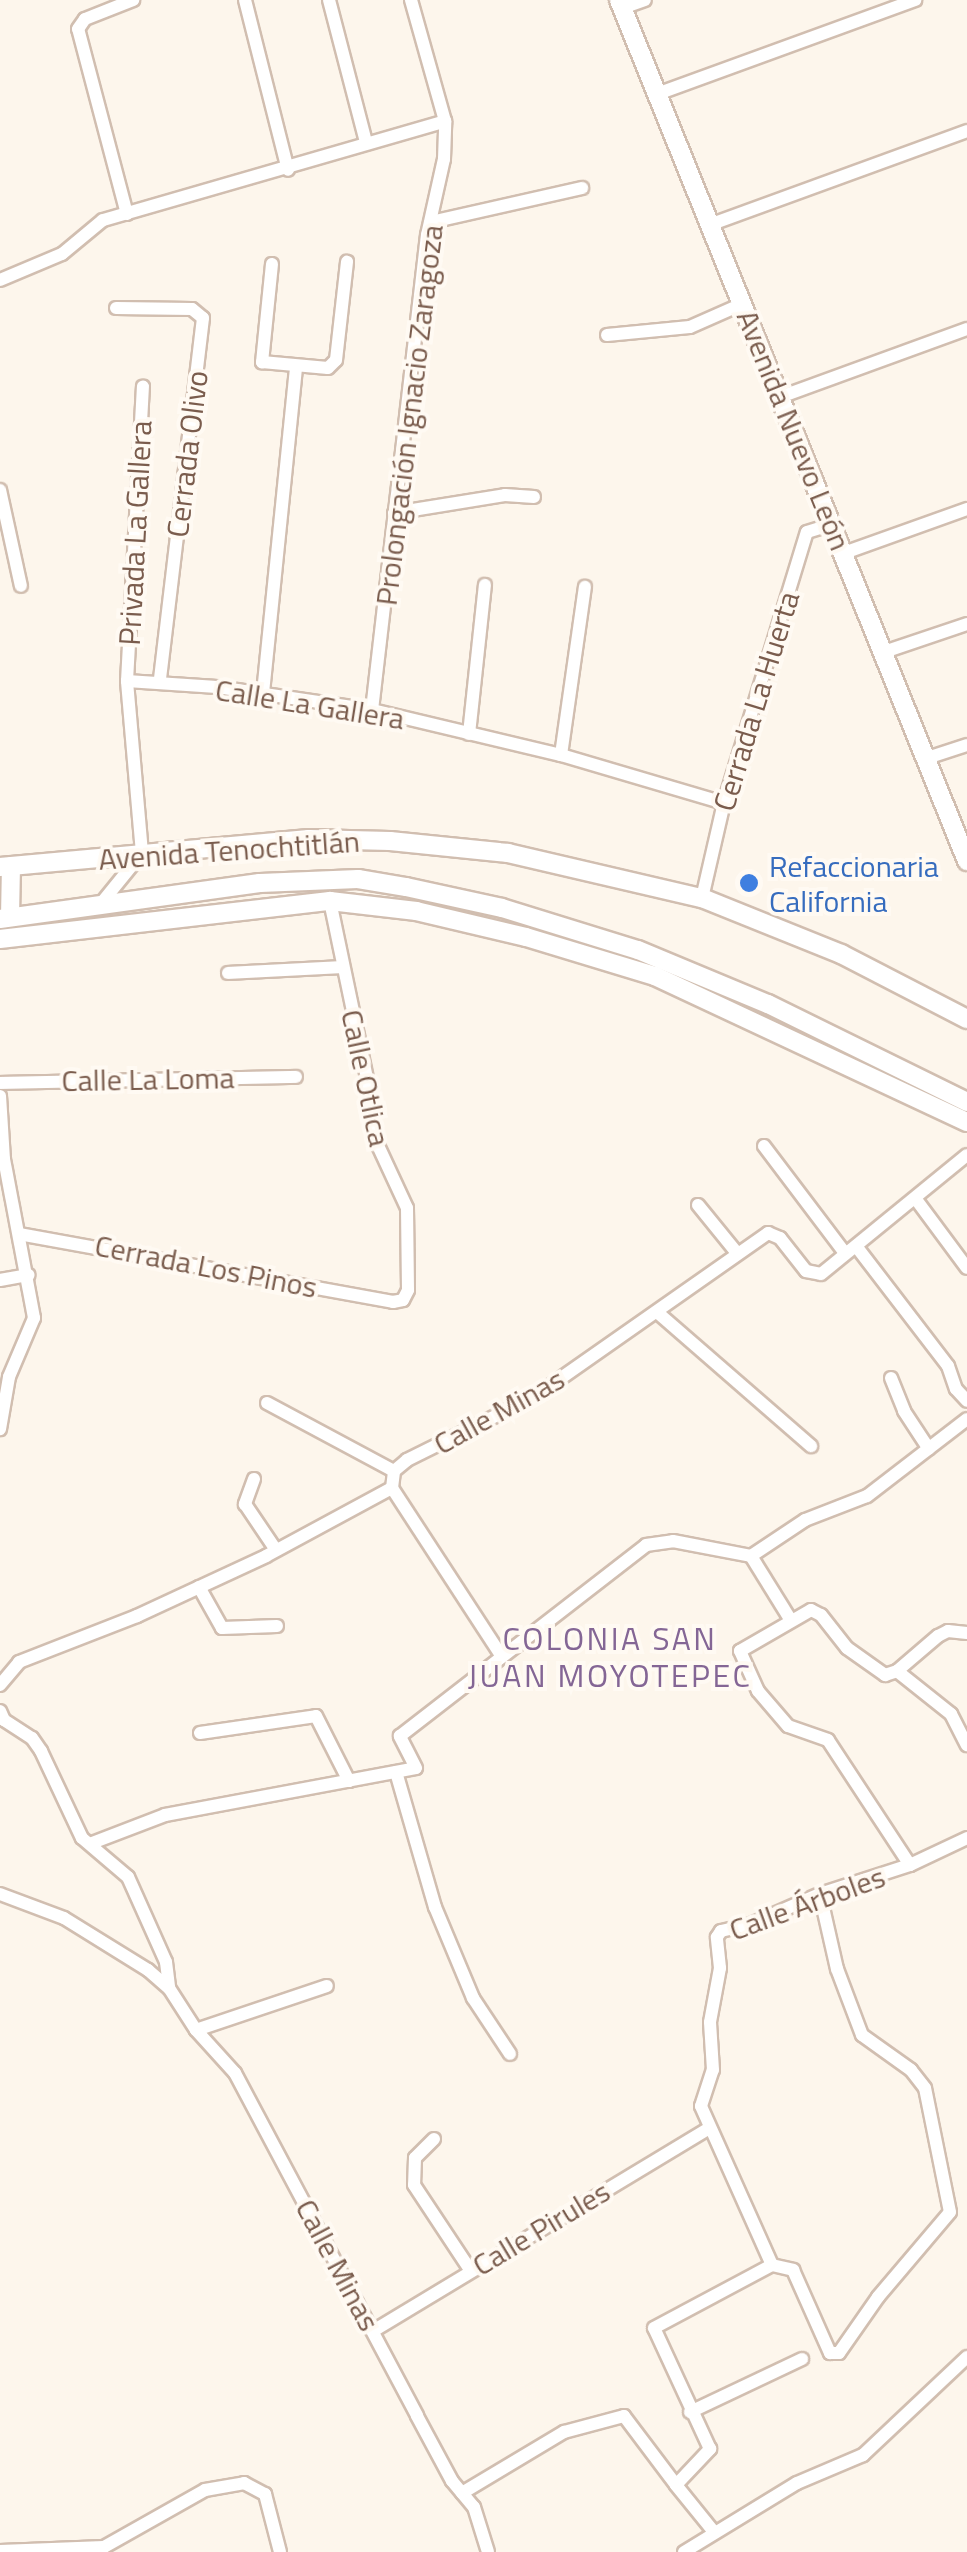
<!DOCTYPE html>
<meta charset="utf-8">
<style>
body{margin:0}
#map{position:relative;width:967px;height:2552px;overflow:hidden;background:#fdf6ec;font-family:"Titillium Web",sans-serif}
div>[style]{position:absolute}
.roads{filter:drop-shadow(2px 0 #d1beb0) drop-shadow(-2px 0 #d1beb0) drop-shadow(0 2px #d1beb0) drop-shadow(0 -2px #d1beb0)}
.street>*{height:12px;margin:-6px;padding:0 6px;transform-origin:6px;border-radius:6px;background:#fff}
.secondary>*{height:18px;margin:-9px;padding:0 9px;transform-origin:9px;border-radius:9px;background:#fff}
.dots>*{width:28px;height:28px;translate:-50% -50%;box-sizing:border-box;border:5px solid #fffaf3;border-radius:50%}
span{translate:-50% -50%;white-space:nowrap;text-align:center;line-height:1.15;-webkit-text-stroke:8px #fffaf3;paint-order:stroke}
.street-label{font-size:30px;color:#7a5c4d}
.shop-label{font-size:30px;color:#366cbe}
.left{translate:0 -50%;text-align:left}
.neighbourhood-label{font-size:32px;color:#846695;letter-spacing:2.5px}
</style>
<div id="map">
<div class="roads">
<div class="street">
<div style="left:245px;top:0;width:175px;rotate:75.8deg"></div>
<div style="left:329px;top:0;width:147px;rotate:75.4deg"></div>
<div style="left:622px;top:8px;width:24px;rotate:-19deg"></div>
<div style="left:657px;top:94px;width:275px;rotate:-20deg"></div>
<div style="left:127px;top:214px;width:191px;rotate:-104.8deg"></div>
<div style="left:78px;top:29px;width:12px;rotate:-55deg"></div>
<div style="left:85px;top:19px;width:52px;rotate:-21.6deg"></div>
<div style="left:431px;top:222px;width:155px;rotate:-12.7deg"></div>
<div style="left:709px;top:225px;width:275px;rotate:-20deg"></div>
<div style="left:272px;top:264px;width:99px;rotate:95.8deg"></div>
<div style="left:262px;top:362px;width:66px;rotate:5.2deg"></div>
<div style="left:328px;top:368px;width:11px;rotate:-45deg"></div>
<div style="left:336px;top:360px;width:99px;rotate:-83.6deg"></div>
<div style="left:0;top:280px;width:67px;rotate:-22.8deg"></div>
<div style="left:62px;top:254px;width:53px;rotate:-39.7deg"></div>
<div style="left:103px;top:220px;width:356px;rotate:-16.1deg"></div>
<div style="left:116px;top:308px;width:76px;rotate:0.8deg"></div>
<div style="left:192px;top:309px;width:14px;rotate:39deg"></div>
<div style="left:203px;top:318px;width:366px;rotate:96.8deg"></div>
<div style="left:607px;top:335px;width:83px;rotate:-5.5deg"></div>
<div style="left:690px;top:327px;width:57px;rotate:-23.9deg"></div>
<div style="left:780px;top:397px;width:199px;rotate:-20deg"></div>
<div style="left:0;top:490px;width:98px;rotate:77.7deg"></div>
<div style="left:394px;top:513px;width:112px;rotate:-9.2deg"></div>
<div style="left:505px;top:495px;width:29px;rotate:4deg"></div>
<div style="left:844px;top:553px;width:131px;rotate:-19.7deg"></div>
<div style="left:884px;top:652px;width:88px;rotate:-18.6deg"></div>
<div style="left:127px;top:681px;width:295px;rotate:-86.9deg"></div>
<div style="left:263px;top:693px;width:328px;rotate:-84.2deg"></div>
<div style="left:372px;top:710px;width:478px;rotate:-83.4deg"></div>
<div style="left:427px;top:235px;width:78px;rotate:-77.4deg"></div>
<div style="left:444px;top:159px;width:38px;rotate:-88deg"></div>
<div style="left:445px;top:121px;width:126px;rotate:-105.7deg"></div>
<div style="left:469px;top:734px;width:150px;rotate:-83.9deg"></div>
<div style="left:561px;top:755px;width:170px;rotate:-81.9deg"></div>
<div style="left:927px;top:758px;width:42px;rotate:-18deg"></div>
<div style="left:702px;top:898px;width:98px;rotate:-77deg"></div>
<div style="left:724px;top:803px;width:283px;rotate:-73deg"></div>
<div style="left:807px;top:532px;width:27px;rotate:-17deg"></div>
<div style="left:99px;top:906px;width:68px;rotate:-50.9deg"></div>
<div style="left:142px;top:853px;width:173px;rotate:-95deg"></div>
<div style="left:127px;top:681px;width:90px;rotate:3.8deg"></div>
<div style="left:217px;top:687px;width:157px;rotate:8.4deg"></div>
<div style="left:372px;top:710px;width:194px;rotate:13.4deg"></div>
<div style="left:561px;top:755px;width:170px;rotate:16.4deg"></div>
<div style="left:228px;top:973px;width:114px;rotate:-3deg"></div>
<div style="left:0;top:1083px;width:296px;rotate:-1.2deg"></div>
<div style="left:0;top:1096px;width:63px;rotate:86.4deg"></div>
<div style="left:4px;top:1159px;width:162px;rotate:79.3deg"></div>
<div style="left:34px;top:1318px;width:64px;rotate:113deg"></div>
<div style="left:9px;top:1377px;width:53px;rotate:99.8deg"></div>
<div style="left:764px;top:1146px;width:134px;rotate:52.9deg"></div>
<div style="left:915px;top:1198px;width:87px;rotate:53.4deg"></div>
<div style="left:698px;top:1205px;width:62px;rotate:50.9deg"></div>
<div style="left:19px;top:1234px;width:380px;rotate:10.3deg"></div>
<div style="left:393px;top:1302px;width:10px;rotate:-11deg"></div>
<div style="left:403px;top:1300px;width:11px;rotate:-63deg"></div>
<div style="left:408px;top:1290px;width:82px;rotate:-90.7deg"></div>
<div style="left:407px;top:1208px;width:76px;rotate:-114.9deg"></div>
<div style="left:375px;top:1139px;width:56px;rotate:-97.1deg"></div>
<div style="left:368px;top:1083px;width:186px;rotate:-101.8deg"></div>
<div style="left:856px;top:1246px;width:151px;rotate:52.5deg"></div>
<div style="left:948px;top:1366px;width:24px;rotate:71deg"></div>
<div style="left:956px;top:1389px;width:16px;rotate:47deg"></div>
<div style="left:0;top:1280px;width:29px;rotate:-10deg"></div>
<div style="left:658px;top:1313px;width:203px;rotate:41deg"></div>
<div style="left:891px;top:1378px;width:35px;rotate:68deg"></div>
<div style="left:904px;top:1411px;width:45px;rotate:56.7deg"></div>
<div style="left:267px;top:1403px;width:144px;rotate:28.2deg"></div>
<div style="left:254px;top:1479px;width:27px;rotate:110deg"></div>
<div style="left:245px;top:1504px;width:55px;rotate:56deg"></div>
<div style="left:392px;top:1488px;width:199px;rotate:56.9deg"></div>
<div style="left:751px;top:1556px;width:74px;rotate:58.2deg"></div>
<div style="left:199px;top:1587px;width:47px;rotate:60.7deg"></div>
<div style="left:222px;top:1628px;width:55px;rotate:-2.1deg"></div>
<div style="left:897px;top:1671px;width:69px;rotate:38.5deg"></div>
<div style="left:951px;top:1714px;width:35px;rotate:63deg"></div>
<div style="left:0;top:1685px;width:30px;rotate:-50deg"></div>
<div style="left:19px;top:1662px;width:127px;rotate:-21.3deg"></div>
<div style="left:137px;top:1616px;width:142px;rotate:-24.9deg"></div>
<div style="left:266px;top:1556px;width:143px;rotate:-28.4deg"></div>
<div style="left:392px;top:1488px;width:17px;rotate:-83deg"></div>
<div style="left:394px;top:1471px;width:17px;rotate:-40deg"></div>
<div style="left:407px;top:1460px;width:142px;rotate:-26.4deg"></div>
<div style="left:534px;top:1397px;width:286px;rotate:-35deg"></div>
<div style="left:768px;top:1233px;width:13px;rotate:23deg"></div>
<div style="left:780px;top:1238px;width:42px;rotate:51.8deg"></div>
<div style="left:806px;top:1271px;width:15px;rotate:11deg"></div>
<div style="left:821px;top:1274px;width:188px;rotate:-39.2deg"></div>
<div style="left:0;top:1711px;width:10px;rotate:66deg"></div>
<div style="left:4px;top:1720px;width:33px;rotate:33deg"></div>
<div style="left:32px;top:1738px;width:16px;rotate:55deg"></div>
<div style="left:41px;top:1751px;width:96px;rotate:64.8deg"></div>
<div style="left:82px;top:1838px;width:60px;rotate:40.3deg"></div>
<div style="left:128px;top:1877px;width:93px;rotate:65.9deg"></div>
<div style="left:166px;top:1962px;width:26px;rotate:83deg"></div>
<div style="left:200px;top:1733px;width:117px;rotate:-8.3deg"></div>
<div style="left:316px;top:1716px;width:73px;rotate:63.1deg"></div>
<div style="left:396px;top:1772px;width:141px;rotate:73.9deg"></div>
<div style="left:435px;top:1907px;width:99px;rotate:67.3deg"></div>
<div style="left:473px;top:1998px;width:67px;rotate:56.5deg"></div>
<div style="left:92px;top:1843px;width:78px;rotate:-21deg"></div>
<div style="left:165px;top:1815px;width:255px;rotate:-10.6deg"></div>
<div style="left:416px;top:1768px;width:36px;rotate:-117deg"></div>
<div style="left:400px;top:1736px;width:311px;rotate:-37.8deg"></div>
<div style="left:646px;top:1545px;width:27px;rotate:-8deg"></div>
<div style="left:673px;top:1541px;width:79px;rotate:10.9deg"></div>
<div style="left:751px;top:1556px;width:65px;rotate:-33.7deg"></div>
<div style="left:805px;top:1520px;width:66px;rotate:-21.2deg"></div>
<div style="left:867px;top:1496px;width:126px;rotate:-37.6deg"></div>
<div style="left:910px;top:1865px;width:149px;rotate:-123.3deg"></div>
<div style="left:828px;top:1740px;width:42px;rotate:-160.7deg"></div>
<div style="left:788px;top:1726px;width:46px;rotate:-130.6deg"></div>
<div style="left:758px;top:1691px;width:44px;rotate:-114.2deg"></div>
<div style="left:740px;top:1651px;width:82px;rotate:-30deg"></div>
<div style="left:811px;top:1610px;width:11px;rotate:27deg"></div>
<div style="left:821px;top:1615px;width:42px;rotate:51.8deg"></div>
<div style="left:847px;top:1648px;width:47px;rotate:35.4deg"></div>
<div style="left:885px;top:1675px;width:13px;rotate:-18deg"></div>
<div style="left:897px;top:1671px;width:54px;rotate:-40.5deg"></div>
<div style="left:938px;top:1636px;width:11px;rotate:-27deg"></div>
<div style="left:948px;top:1631px;width:19px;rotate:6deg"></div>
<div style="left:0;top:1894px;width:68px;rotate:20.6deg"></div>
<div style="left:64px;top:1918px;width:99px;rotate:31.8deg"></div>
<div style="left:148px;top:1970px;width:28px;rotate:41deg"></div>
<div style="left:169px;top:1988px;width:50px;rotate:57.3deg"></div>
<div style="left:196px;top:2030px;width:58px;rotate:47.8deg"></div>
<div style="left:235px;top:2073px;width:388px;rotate:62deg"></div>
<div style="left:417px;top:2416px;width:74px;rotate:61.7deg"></div>
<div style="left:452px;top:2481px;width:34px;rotate:50deg"></div>
<div style="left:474px;top:2507px;width:47px;rotate:72.7deg"></div>
<div style="left:196px;top:2030px;width:138px;rotate:-18.6deg"></div>
<div style="left:434px;top:2139px;width:27px;rotate:135deg"></div>
<div style="left:415px;top:2158px;width:27px;rotate:92deg"></div>
<div style="left:414px;top:2185px;width:103px;rotate:56.5deg"></div>
<div style="left:772px;top:2265px;width:22px;rotate:13deg"></div>
<div style="left:793px;top:2270px;width:91px;rotate:66deg"></div>
<div style="left:830px;top:2353px;width:9px"></div>
<div style="left:839px;top:2353px;width:68px;rotate:-55.1deg"></div>
<div style="left:878px;top:2297px;width:111px;rotate:-49.7deg"></div>
<div style="left:950px;top:2212px;width:126px;rotate:-101.4deg"></div>
<div style="left:925px;top:2088px;width:23px;rotate:-128deg"></div>
<div style="left:911px;top:2070px;width:60px;rotate:-144.5deg"></div>
<div style="left:862px;top:2035px;width:71px;rotate:-110.7deg"></div>
<div style="left:837px;top:1969px;width:77px;rotate:-102.8deg"></div>
<div style="left:772px;top:2265px;width:174px;rotate:-114.1deg"></div>
<div style="left:701px;top:2106px;width:38px;rotate:-72deg"></div>
<div style="left:713px;top:2070px;width:48px;rotate:-93.6deg"></div>
<div style="left:710px;top:2022px;width:55px;rotate:-79.5deg"></div>
<div style="left:720px;top:1968px;width:31px;rotate:-96deg"></div>
<div style="left:717px;top:1937px;width:7px;rotate:-56deg"></div>
<div style="left:721px;top:1931px;width:31px;rotate:-13deg"></div>
<div style="left:751px;top:1924px;width:75px;rotate:-23.5deg"></div>
<div style="left:820px;top:1894px;width:95px;rotate:-17.9deg"></div>
<div style="left:910px;top:1865px;width:63px;rotate:-25.3deg"></div>
<div style="left:373px;top:2331px;width:393px;rotate:-31.1deg"></div>
<div style="left:690px;top:2412px;width:124px;rotate:-25.3deg"></div>
<div style="left:462px;top:2493px;width:119px;rotate:-30.9deg"></div>
<div style="left:564px;top:2432px;width:62px;rotate:-14.9deg"></div>
<div style="left:624px;top:2416px;width:86px;rotate:53deg"></div>
<div style="left:714px;top:2532px;width:60px;rotate:-129deg"></div>
<div style="left:676px;top:2485px;width:50px;rotate:-46.6deg"></div>
<div style="left:710px;top:2449px;width:133px;rotate:-114.8deg"></div>
<div style="left:654px;top:2328px;width:134px;rotate:-28.1deg"></div>
<div style="left:0;top:2551px;width:104px;rotate:-2.2deg"></div>
<div style="left:104px;top:2547px;width:116px;rotate:-29.4deg"></div>
<div style="left:205px;top:2490px;width:40px;rotate:-10deg"></div>
<div style="left:244px;top:2483px;width:24px;rotate:28deg"></div>
<div style="left:265px;top:2494px;width:60px;rotate:75.5deg"></div>
<div style="left:684px;top:2552px;width:132px;rotate:-31.4deg"></div>
<div style="left:797px;top:2483px;width:72px;rotate:-23deg"></div>
<div style="left:863px;top:2455px;width:143px;rotate:-43.3deg"></div>
</div>
<div class="secondary">
<div style="left:619px;top:0;width:929px;rotate:67.99deg"></div>
<div style="left:0;top:867px;width:310px;rotate:-5.2deg"></div>
<div style="left:309px;top:839px;width:81px;rotate:1.4deg"></div>
<div style="left:390px;top:841px;width:119px;rotate:5.8deg"></div>
<div style="left:508px;top:853px;width:199px;rotate:13.1deg"></div>
<div style="left:702px;top:898px;width:150px;rotate:21.9deg"></div>
<div style="left:841px;top:954px;width:142px;rotate:27.3deg"></div>
<div style="left:10px;top:917px;width:51px;rotate:-88.9deg"></div>
<div style="left:0;top:919px;width:262px;rotate:-7.9deg"></div>
<div style="left:260px;top:883px;width:98px;rotate:-2.3deg"></div>
<div style="left:358px;top:879px;width:49px;rotate:9.5deg"></div>
<div style="left:406px;top:887px;width:98px;rotate:12.3deg"></div>
<div style="left:502px;top:908px;width:142px;rotate:17.2deg"></div>
<div style="left:638px;top:950px;width:141px;rotate:22.6deg"></div>
<div style="left:768px;top:1004px;width:222px;rotate:26.2deg"></div>
<div style="left:0;top:939px;width:332px;rotate:-6.6deg"></div>
<div style="left:330px;top:901px;width:87px;rotate:6.6deg"></div>
<div style="left:416px;top:911px;width:113px;rotate:13.3deg"></div>
<div style="left:526px;top:937px;width:135px;rotate:16.8deg"></div>
<div style="left:655px;top:976px;width:344px;rotate:25.1deg"></div>
</div>
</div>
<div class="dots">
<div style="left:749px;top:883px;background:#3f7fe0"></div>
</div>
<div class="street-label">
<span style="left:409px;top:415px;rotate:-83deg">Prolongación Ignacio Zaragoza</span>
<span style="left:794px;top:430px;rotate:68deg">Avenida Nuevo León</span>
<span style="left:187px;top:454px;rotate:-83deg">Cerrada Olivo</span>
<span style="left:135px;top:533px;rotate:-87deg">Privada La Gallera</span>
<span style="left:756px;top:701px;rotate:-73deg">Cerrada La Huerta</span>
<span style="left:310px;top:704px;rotate:9deg">Calle La Gallera</span>
<span style="left:229px;top:850px;rotate:-4deg">Avenida Tenochtitlán</span>
<span style="left:366px;top:1078px;rotate:78deg">Calle Otlica</span>
<span style="left:148px;top:1079px;rotate:-1deg">Calle La Loma</span>
<span style="left:206px;top:1266px;rotate:11deg">Cerrada Los Pinos</span>
<span style="left:499px;top:1411px;rotate:-29deg">Calle Minas</span>
<span style="left:807px;top:1903px;rotate:-20deg">Calle Árboles</span>
<span style="left:541px;top:2228px;rotate:-31deg">Calle Pirules</span>
<span style="left:338px;top:2265px;rotate:62deg">Calle Minas</span>
</div>
<div class="shop-label">
<span class="left" style="left:769px;top:883px">Refaccionaria<br>California</span>
</div>
<div class="neighbourhood-label">
<span style="left:610px;top:1657px">COLONIA SAN<br>JUAN MOYOTEPEC</span>
</div>
</div>
